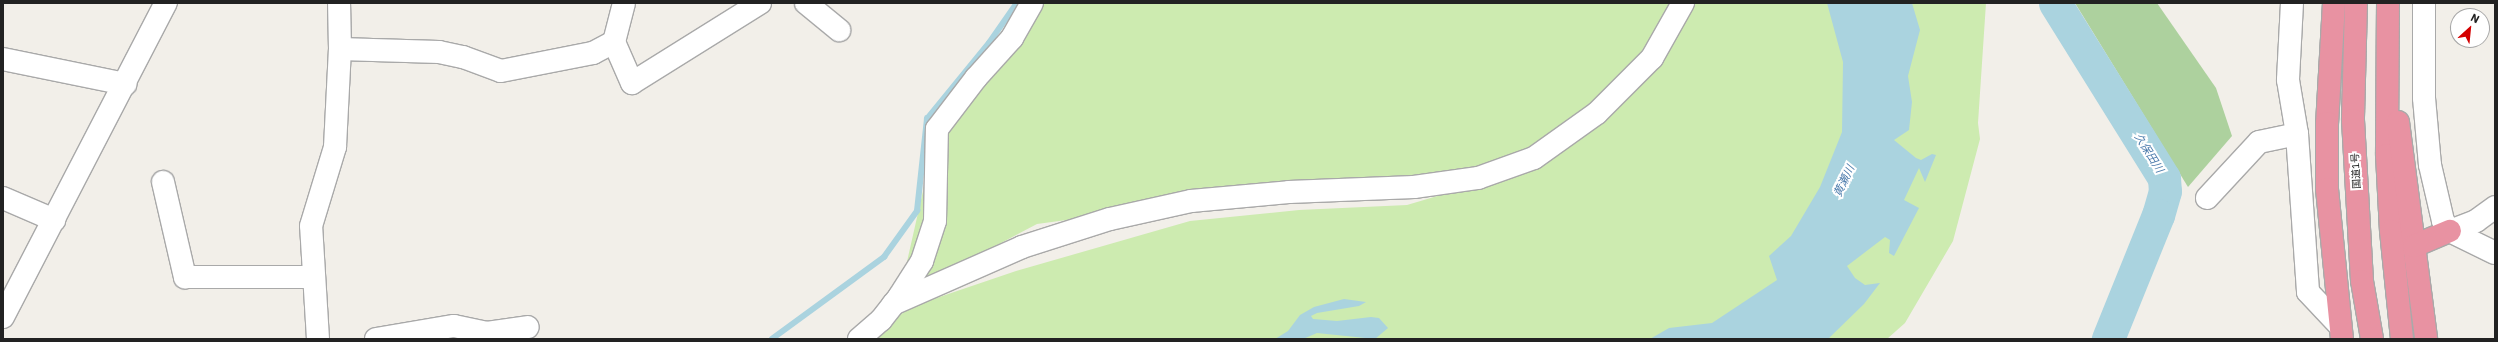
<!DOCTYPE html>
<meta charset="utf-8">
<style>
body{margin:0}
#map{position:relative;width:2498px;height:342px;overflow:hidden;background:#f2efe9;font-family:"IBM Plex Sans","Noto Sans JP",sans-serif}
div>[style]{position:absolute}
.grass>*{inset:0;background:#cdebb0}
.forest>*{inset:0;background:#add19e}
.water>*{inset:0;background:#aad3df}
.stream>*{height:5.5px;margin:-2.75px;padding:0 2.75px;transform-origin:2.75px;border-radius:2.75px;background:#aad3df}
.river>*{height:33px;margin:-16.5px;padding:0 16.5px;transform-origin:16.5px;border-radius:16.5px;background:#aad3df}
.roads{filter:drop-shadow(1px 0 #a9a9a9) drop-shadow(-1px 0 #a9a9a9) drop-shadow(0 1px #a9a9a9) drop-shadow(0 -1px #a9a9a9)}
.minor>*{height:22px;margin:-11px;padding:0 11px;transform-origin:11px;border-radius:11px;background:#fff}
.highway>*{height:22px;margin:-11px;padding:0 11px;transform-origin:11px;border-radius:11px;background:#e892a2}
span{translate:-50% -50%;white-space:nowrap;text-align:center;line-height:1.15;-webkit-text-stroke:4px #fff;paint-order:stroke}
.street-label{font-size:10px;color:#222}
.water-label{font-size:11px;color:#4a7aab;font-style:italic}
.frame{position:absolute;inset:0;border:4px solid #222;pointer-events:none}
.north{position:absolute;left:2450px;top:8px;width:40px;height:40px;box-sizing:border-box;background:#fff;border:1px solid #a7a7a7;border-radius:50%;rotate:27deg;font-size:11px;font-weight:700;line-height:16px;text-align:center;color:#222}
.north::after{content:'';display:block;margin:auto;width:14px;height:18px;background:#d40000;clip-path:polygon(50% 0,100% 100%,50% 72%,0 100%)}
</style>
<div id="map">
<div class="grass">
<div style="clip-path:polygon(1040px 3px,1986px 3px,1978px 123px,1980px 139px,1953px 241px,1905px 323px,1887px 339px,871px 339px,910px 307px,1016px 271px,1190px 221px,1299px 210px,1407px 205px,1542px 165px,1590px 124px,1436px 184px,1237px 197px,1037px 224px,899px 297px,937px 129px)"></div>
</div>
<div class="forest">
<div style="clip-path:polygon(2075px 3px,2157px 3px,2216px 88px,2232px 136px,2188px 187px)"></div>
</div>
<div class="water">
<div style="clip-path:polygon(1827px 3px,1912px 3px,1920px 30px,1908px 76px,1912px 102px,1909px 130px,1894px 140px,1916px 158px,1921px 160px,1932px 154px,1936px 155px,1925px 182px,1919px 168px,1904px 200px,1919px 208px,1894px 256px,1889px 253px,1890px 240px,1885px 237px,1847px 266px,1855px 278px,1865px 285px,1880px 283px,1864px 304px,1828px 339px,1650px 339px,1669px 328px,1712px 323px,1777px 280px,1769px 256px,1791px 236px,1820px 187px,1842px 132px,1843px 62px)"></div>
<div style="clip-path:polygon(1344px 299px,1366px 302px,1359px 306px,1317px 313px,1311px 316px,1313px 319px,1337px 321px,1371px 317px,1379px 318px,1388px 328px,1375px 339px,1317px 333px,1303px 339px,1275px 339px,1288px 331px,1300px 315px,1314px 307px)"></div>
</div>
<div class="stream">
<div style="left:772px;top:339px;width:139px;rotate:-36.2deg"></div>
<div style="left:884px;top:257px;width:57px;rotate:-54.3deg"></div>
<div style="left:917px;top:211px;width:93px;rotate:-83.8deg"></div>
<div style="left:927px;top:119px;width:98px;rotate:-50.8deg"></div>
<div style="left:989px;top:43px;width:49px;rotate:-55deg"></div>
</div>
<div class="river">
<div style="left:2055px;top:3px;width:206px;rotate:58.1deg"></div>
<div style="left:2164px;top:178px;width:13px;rotate:86deg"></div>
<div style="left:2165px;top:191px;width:25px;rotate:106deg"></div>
<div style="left:2158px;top:215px;width:134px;rotate:112deg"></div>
</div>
<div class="roads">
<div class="minor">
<div style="left:806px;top:3px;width:43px;rotate:39.3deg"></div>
<div style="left:2292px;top:3px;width:77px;rotate:93deg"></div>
<div style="left:2288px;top:80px;width:55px;rotate:80.5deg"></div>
<div style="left:2297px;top:134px;width:158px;rotate:86deg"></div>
<div style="left:2308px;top:292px;width:45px;rotate:46.8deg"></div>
<div style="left:2424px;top:3px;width:95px;rotate:90deg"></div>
<div style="left:2424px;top:98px;width:67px;rotate:84.9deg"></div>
<div style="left:2430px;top:165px;width:57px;rotate:76.9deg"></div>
<div style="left:2443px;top:221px;width:12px;rotate:55deg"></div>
<div style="left:2450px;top:231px;width:50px;rotate:26.1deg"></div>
<div style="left:614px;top:42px;width:45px;rotate:66.3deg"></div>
<div style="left:632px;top:83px;width:151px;rotate:-32deg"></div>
<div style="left:340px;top:49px;width:99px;rotate:1.7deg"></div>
<div style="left:439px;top:52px;width:25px;rotate:12deg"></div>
<div style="left:463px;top:57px;width:40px;rotate:20.2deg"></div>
<div style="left:501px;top:71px;width:94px;rotate:-11.1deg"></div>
<div style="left:593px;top:53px;width:24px;rotate:-28deg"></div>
<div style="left:614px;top:42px;width:40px;rotate:-75.6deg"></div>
<div style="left:3px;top:59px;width:125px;rotate:11.6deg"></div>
<div style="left:163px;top:182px;width:98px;rotate:77deg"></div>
<div style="left:185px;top:277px;width:128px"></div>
<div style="left:3px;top:198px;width:56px;rotate:23.3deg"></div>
<div style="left:2207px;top:198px;width:76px;rotate:-47.1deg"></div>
<div style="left:2259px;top:142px;width:39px;rotate:-12deg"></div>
<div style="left:2450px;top:231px;width:28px;rotate:-21deg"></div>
<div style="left:2476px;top:221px;width:24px;rotate:-36deg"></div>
<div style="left:893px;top:304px;width:141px;rotate:-23.8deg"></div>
<div style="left:1022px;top:247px;width:92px;rotate:-17.7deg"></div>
<div style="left:1110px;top:219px;width:83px;rotate:-12.5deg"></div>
<div style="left:1191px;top:201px;width:98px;rotate:-5.2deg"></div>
<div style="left:1289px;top:192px;width:125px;rotate:-2.3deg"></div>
<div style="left:1414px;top:187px;width:65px;rotate:-8deg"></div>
<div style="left:1478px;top:178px;width:59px;rotate:-19.7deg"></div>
<div style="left:1534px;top:158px;width:77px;rotate:-35.5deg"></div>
<div style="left:1597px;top:113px;width:78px;rotate:-45deg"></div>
<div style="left:1652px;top:58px;width:63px;rotate:-60.6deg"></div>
<div style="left:3px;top:317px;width:354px;rotate:-62.6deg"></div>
<div style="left:318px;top:339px;width:113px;rotate:-93.5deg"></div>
<div style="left:311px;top:226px;width:83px;rotate:-73.1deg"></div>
<div style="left:335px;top:147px;width:98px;rotate:-87.1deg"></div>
<div style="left:340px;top:49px;width:46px;rotate:-91.2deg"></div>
<div style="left:376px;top:339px;width:79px;rotate:-9.5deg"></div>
<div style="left:454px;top:326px;width:34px;rotate:12deg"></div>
<div style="left:487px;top:333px;width:41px;rotate:-8.3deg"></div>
<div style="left:859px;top:339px;width:29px;rotate:-41deg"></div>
<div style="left:881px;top:320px;width:29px;rotate:-52deg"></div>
<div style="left:899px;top:297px;width:43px;rotate:-57.4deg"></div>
<div style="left:922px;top:261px;width:42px;rotate:-72deg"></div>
<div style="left:935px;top:221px;width:92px;rotate:-88.8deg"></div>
<div style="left:937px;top:129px;width:64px;rotate:-52.6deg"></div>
<div style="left:976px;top:78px;width:54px;rotate:-48deg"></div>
<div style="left:1012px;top:38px;width:40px;rotate:-60.3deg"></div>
</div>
<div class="highway">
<div style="left:2334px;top:3px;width:120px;rotate:93.3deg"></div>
<div style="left:2327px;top:123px;width:66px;rotate:90deg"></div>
<div style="left:2327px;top:189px;width:151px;rotate:84.3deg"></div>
<div style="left:2356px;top:3px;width:117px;rotate:91.5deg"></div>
<div style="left:2353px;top:120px;width:161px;rotate:86.8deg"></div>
<div style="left:2362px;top:281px;width:59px;rotate:80.2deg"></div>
<div style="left:2388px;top:3px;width:152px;rotate:90.4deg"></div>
<div style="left:2387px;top:155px;width:76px;rotate:87deg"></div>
<div style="left:2391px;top:231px;width:109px;rotate:84.2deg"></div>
<div style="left:2398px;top:122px;width:219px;rotate:82.6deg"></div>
<div style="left:2414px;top:246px;width:39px;rotate:-23deg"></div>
</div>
</div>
<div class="street-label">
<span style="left:2356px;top:171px;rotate:-93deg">国道1号</span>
</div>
<div class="water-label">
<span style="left:2149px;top:153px;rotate:58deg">久保田川</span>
<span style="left:1844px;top:181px;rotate:-65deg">黄瀬川</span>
</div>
<div class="frame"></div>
<div class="north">N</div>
</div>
